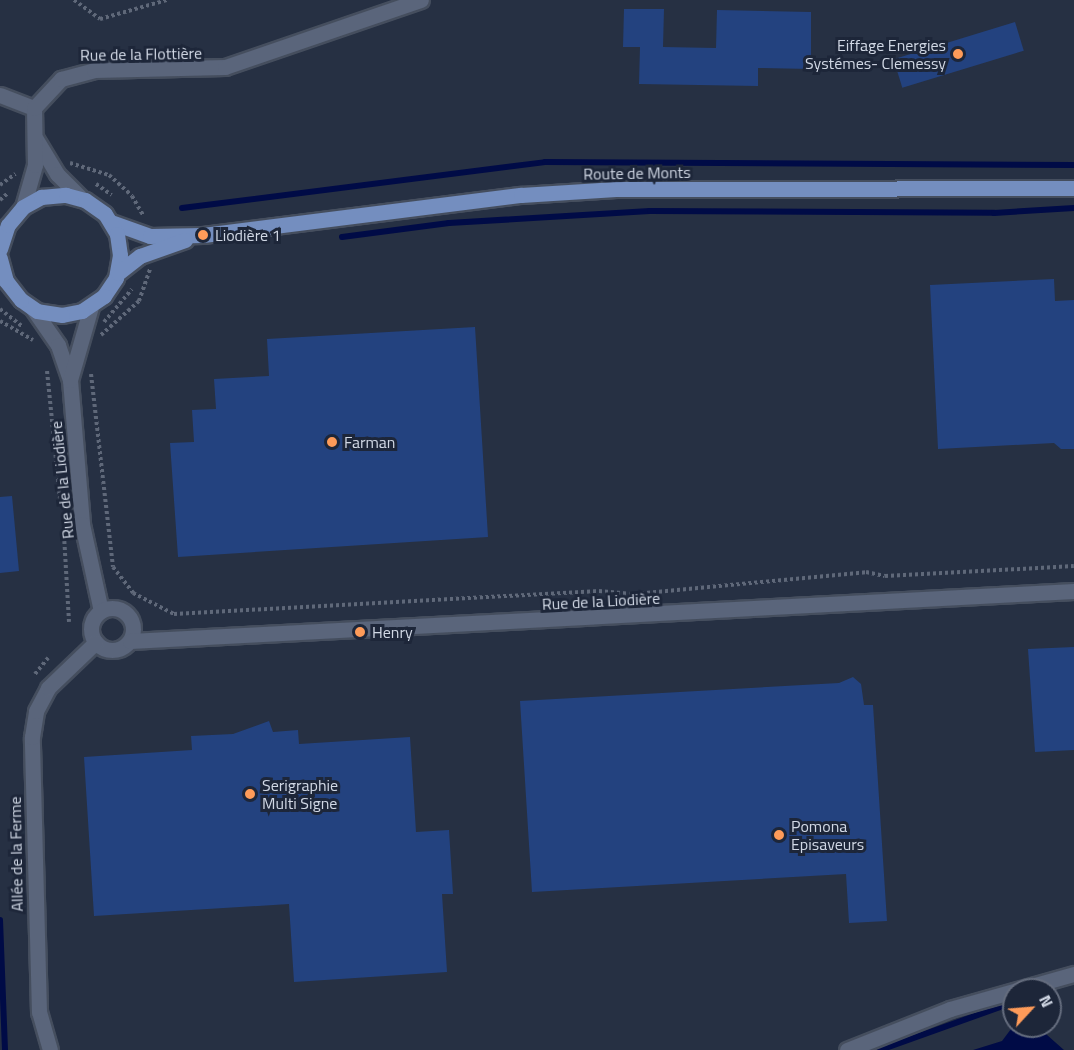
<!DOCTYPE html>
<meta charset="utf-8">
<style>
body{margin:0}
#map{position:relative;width:1074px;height:1050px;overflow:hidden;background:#263043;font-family:"Titillium Web",sans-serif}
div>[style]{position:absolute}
.water>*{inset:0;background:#000b46}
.stream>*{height:6px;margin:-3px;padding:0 3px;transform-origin:3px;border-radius:3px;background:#000b46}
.building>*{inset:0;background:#23427f;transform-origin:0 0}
.path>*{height:4px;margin-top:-2px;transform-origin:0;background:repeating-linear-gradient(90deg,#5f6879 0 3px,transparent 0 6px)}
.roads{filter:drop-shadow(2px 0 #454e5e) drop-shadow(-2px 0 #454e5e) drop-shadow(0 2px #454e5e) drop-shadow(0 -2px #454e5e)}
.minor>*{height:15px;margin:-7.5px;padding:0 7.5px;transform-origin:7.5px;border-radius:7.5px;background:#5a657b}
.minor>.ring{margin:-7.5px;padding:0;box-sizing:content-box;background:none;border:15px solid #5a657b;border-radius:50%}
.major>*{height:15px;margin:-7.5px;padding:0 7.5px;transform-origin:7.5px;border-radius:7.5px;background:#748ebf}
.dots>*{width:16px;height:16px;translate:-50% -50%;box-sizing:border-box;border:3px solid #1d2639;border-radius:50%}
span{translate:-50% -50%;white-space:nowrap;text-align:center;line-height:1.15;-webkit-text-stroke:6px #1d2639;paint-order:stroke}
.poi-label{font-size:16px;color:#d1d8e5}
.right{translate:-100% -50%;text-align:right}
.left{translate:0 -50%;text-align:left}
.street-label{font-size:16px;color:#d1d8e5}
.north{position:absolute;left:1002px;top:978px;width:60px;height:60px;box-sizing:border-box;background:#1d2639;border:2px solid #656d7e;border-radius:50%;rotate:64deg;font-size:16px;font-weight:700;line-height:24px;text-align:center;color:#d1d8e5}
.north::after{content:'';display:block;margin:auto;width:21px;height:27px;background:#fe9b59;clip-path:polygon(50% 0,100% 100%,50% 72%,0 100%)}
</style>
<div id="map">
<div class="water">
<div style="clip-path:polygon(1014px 1025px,1038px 1027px,1064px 1050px,973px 1050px,1002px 1041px)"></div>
</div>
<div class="stream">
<div style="left:182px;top:208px;width:366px;rotate:-7.2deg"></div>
<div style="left:545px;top:162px;width:529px;rotate:0.32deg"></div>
<div style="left:342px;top:237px;width:108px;rotate:-7.5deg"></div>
<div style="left:449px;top:223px;width:201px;rotate:-3.4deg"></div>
<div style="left:650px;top:211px;width:344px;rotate:0.3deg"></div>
<div style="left:994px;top:213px;width:80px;rotate:-3.6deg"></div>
<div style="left:0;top:920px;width:130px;rotate:87.8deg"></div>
<div style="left:1050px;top:1007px;width:13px;rotate:90deg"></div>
<div style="left:1044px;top:1032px;width:7px;rotate:-63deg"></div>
<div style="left:880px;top:1050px;width:142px;rotate:-19.7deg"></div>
</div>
<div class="building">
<div style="clip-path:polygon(624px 9px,664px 9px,663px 47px,716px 48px,717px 10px,811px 12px,811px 69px,758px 68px,758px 86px,639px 84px,640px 47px,623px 47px)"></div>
<div style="left:1015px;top:22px;width:30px;height:127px;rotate:73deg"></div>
<div style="clip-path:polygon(1054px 279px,1055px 301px,1074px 300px,1074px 449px,1061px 449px,1054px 443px,938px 449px,930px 285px)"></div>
<div style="clip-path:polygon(475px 327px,488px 537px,178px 557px,170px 443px,194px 442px,192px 410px,216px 409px,214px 379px,269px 376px,267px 339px)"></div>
<div style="clip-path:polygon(12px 496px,19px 571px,0 573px,0 497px)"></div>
<div style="clip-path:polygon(1074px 647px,1074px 750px,1035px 752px,1028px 649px)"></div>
<div style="clip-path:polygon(853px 677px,861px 684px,864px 705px,873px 705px,887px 921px,849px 923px,846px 874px,532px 892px,520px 701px,839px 683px)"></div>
<div style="clip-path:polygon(269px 721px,273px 732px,298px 730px,299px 744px,410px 737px,416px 832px,449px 830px,453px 894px,442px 894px,447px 972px,294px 982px,289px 904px,94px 916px,84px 757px,192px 750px,191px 736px,233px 734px)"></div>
</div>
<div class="path">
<div style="left:74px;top:0;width:32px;rotate:36deg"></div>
<div style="left:100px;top:19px;width:70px;rotate:-15.8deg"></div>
<div style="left:70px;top:163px;width:41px;rotate:17.1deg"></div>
<div style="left:109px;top:175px;width:31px;rotate:42deg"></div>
<div style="left:132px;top:196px;width:22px;rotate:60deg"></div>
<div style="left:96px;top:184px;width:19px;rotate:35deg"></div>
<div style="left:0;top:185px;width:19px;rotate:-36deg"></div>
<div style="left:0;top:200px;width:11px;rotate:-41deg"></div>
<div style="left:0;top:309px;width:29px;rotate:38deg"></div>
<div style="left:0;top:321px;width:38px;rotate:30deg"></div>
<div style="left:104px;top:322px;width:43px;rotate:-49.7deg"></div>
<div style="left:101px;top:335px;width:51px;rotate:-41.8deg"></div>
<div style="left:139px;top:301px;width:34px;rotate:-71deg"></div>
<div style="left:47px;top:371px;width:128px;rotate:84.2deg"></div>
<div style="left:91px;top:374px;width:194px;rotate:83.5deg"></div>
<div style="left:113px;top:567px;width:33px;rotate:52deg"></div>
<div style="left:133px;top:593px;width:46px;rotate:27.1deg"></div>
<div style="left:174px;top:614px;width:426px;rotate:-3.1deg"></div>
<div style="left:599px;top:591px;width:36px;rotate:5deg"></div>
<div style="left:635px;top:594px;width:232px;rotate:-5.4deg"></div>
<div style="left:866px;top:572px;width:19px;rotate:12deg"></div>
<div style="left:885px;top:576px;width:189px;rotate:-3deg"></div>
<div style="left:64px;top:535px;width:87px;rotate:86.7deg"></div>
<div style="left:35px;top:674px;width:21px;rotate:-51deg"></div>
</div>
<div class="roads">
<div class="minor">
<div style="left:0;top:95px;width:36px;rotate:21deg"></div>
<div style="left:36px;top:139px;width:41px;rotate:59deg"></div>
<div style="left:57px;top:174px;width:34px;rotate:45deg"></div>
<div style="left:23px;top:207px;width:44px;rotate:-74.1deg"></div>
<div style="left:35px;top:165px;width:57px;rotate:-91deg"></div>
<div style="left:34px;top:108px;width:40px;rotate:-47deg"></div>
<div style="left:61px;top:79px;width:34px;rotate:-15deg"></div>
<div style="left:94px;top:70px;width:131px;rotate:-1.3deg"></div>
<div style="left:225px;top:67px;width:207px;rotate:-18.9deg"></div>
<div style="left:33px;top:309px;width:44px;rotate:55.2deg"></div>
<div style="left:58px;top:345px;width:37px;rotate:71deg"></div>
<div style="left:70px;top:380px;width:144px;rotate:85.2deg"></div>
<div style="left:82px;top:524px;width:89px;rotate:77.7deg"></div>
<div style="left:70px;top:380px;width:76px;rotate:-74deg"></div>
<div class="ring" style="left:91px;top:608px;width:27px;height:27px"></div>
<div style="left:130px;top:641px;width:945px;rotate:-3.03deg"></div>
<div style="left:50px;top:1050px;width:40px;rotate:-106deg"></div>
<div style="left:39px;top:1012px;width:275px;rotate:-91.5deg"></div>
<div style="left:32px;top:737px;width:26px;rotate:-81deg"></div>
<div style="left:36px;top:711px;width:26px;rotate:-62deg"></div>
<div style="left:48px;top:688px;width:66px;rotate:-43.8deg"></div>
<div style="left:847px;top:1050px;width:111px;rotate:-21.7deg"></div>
<div style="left:950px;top:1009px;width:129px;rotate:-15.8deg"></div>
</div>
<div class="major">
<div style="left:111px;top:222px;width:41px;rotate:19.7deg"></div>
<div style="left:150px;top:236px;width:53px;rotate:-1.1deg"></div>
<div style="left:203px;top:235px;width:321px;rotate:-7.2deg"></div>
<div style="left:521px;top:195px;width:95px;rotate:-3.6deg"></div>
<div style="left:616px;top:189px;width:458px;rotate:-0.1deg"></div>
<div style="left:0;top:249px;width:25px;rotate:-72deg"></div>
<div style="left:8px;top:225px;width:23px;rotate:-50deg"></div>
<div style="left:23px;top:207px;width:21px;rotate:-29deg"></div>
<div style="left:41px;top:197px;width:25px;rotate:-5deg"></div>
<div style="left:66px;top:195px;width:20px;rotate:15deg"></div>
<div style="left:85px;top:200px;width:24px;rotate:35deg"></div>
<div style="left:105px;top:214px;width:23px;rotate:59deg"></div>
<div style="left:117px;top:234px;width:21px;rotate:82deg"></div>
<div style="left:120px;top:255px;width:23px;rotate:100deg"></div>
<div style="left:116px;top:278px;width:22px;rotate:124deg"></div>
<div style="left:104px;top:296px;width:27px;rotate:146deg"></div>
<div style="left:82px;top:311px;width:20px;rotate:169deg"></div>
<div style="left:62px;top:315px;width:25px;rotate:-171deg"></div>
<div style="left:37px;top:311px;width:19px;rotate:-145deg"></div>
<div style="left:21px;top:300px;width:24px;rotate:-128deg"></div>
<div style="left:6px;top:281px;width:24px;rotate:-105deg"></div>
<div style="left:118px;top:273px;width:28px;rotate:-38deg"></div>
<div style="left:140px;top:256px;width:48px;rotate:-19.6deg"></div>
</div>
</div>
<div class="dots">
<div style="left:958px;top:54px;background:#fe9b59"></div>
<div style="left:203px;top:235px;background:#fe9b59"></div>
<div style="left:332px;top:442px;background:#fe9b59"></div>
<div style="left:360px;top:632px;background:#fe9b59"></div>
<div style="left:250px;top:794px;background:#fe9b59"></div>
<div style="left:779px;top:835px;background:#fe9b59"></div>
</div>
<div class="poi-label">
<span class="right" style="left:946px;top:54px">Eiffage Energies<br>Systémes- Clemessy</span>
<span class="left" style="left:215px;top:235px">Liodière 1</span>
<span class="left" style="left:344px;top:442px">Farman</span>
<span class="left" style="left:372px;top:632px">Henry</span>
<span class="left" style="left:262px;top:794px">Serigraphie<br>Multi Signe</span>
<span class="left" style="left:791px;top:835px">Pomona<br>Episaveurs</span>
</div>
<div class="street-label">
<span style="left:141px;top:54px;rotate:-1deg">Rue de la Flottière</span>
<span style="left:637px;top:173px;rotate:-1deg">Route de Monts</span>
<span style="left:62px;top:480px;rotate:-96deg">Rue de la Liodière</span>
<span style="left:601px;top:601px;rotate:-3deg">Rue de la Liodière</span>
<span style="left:16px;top:854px;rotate:-91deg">Allée de la Ferme</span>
</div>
<div class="north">N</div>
</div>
